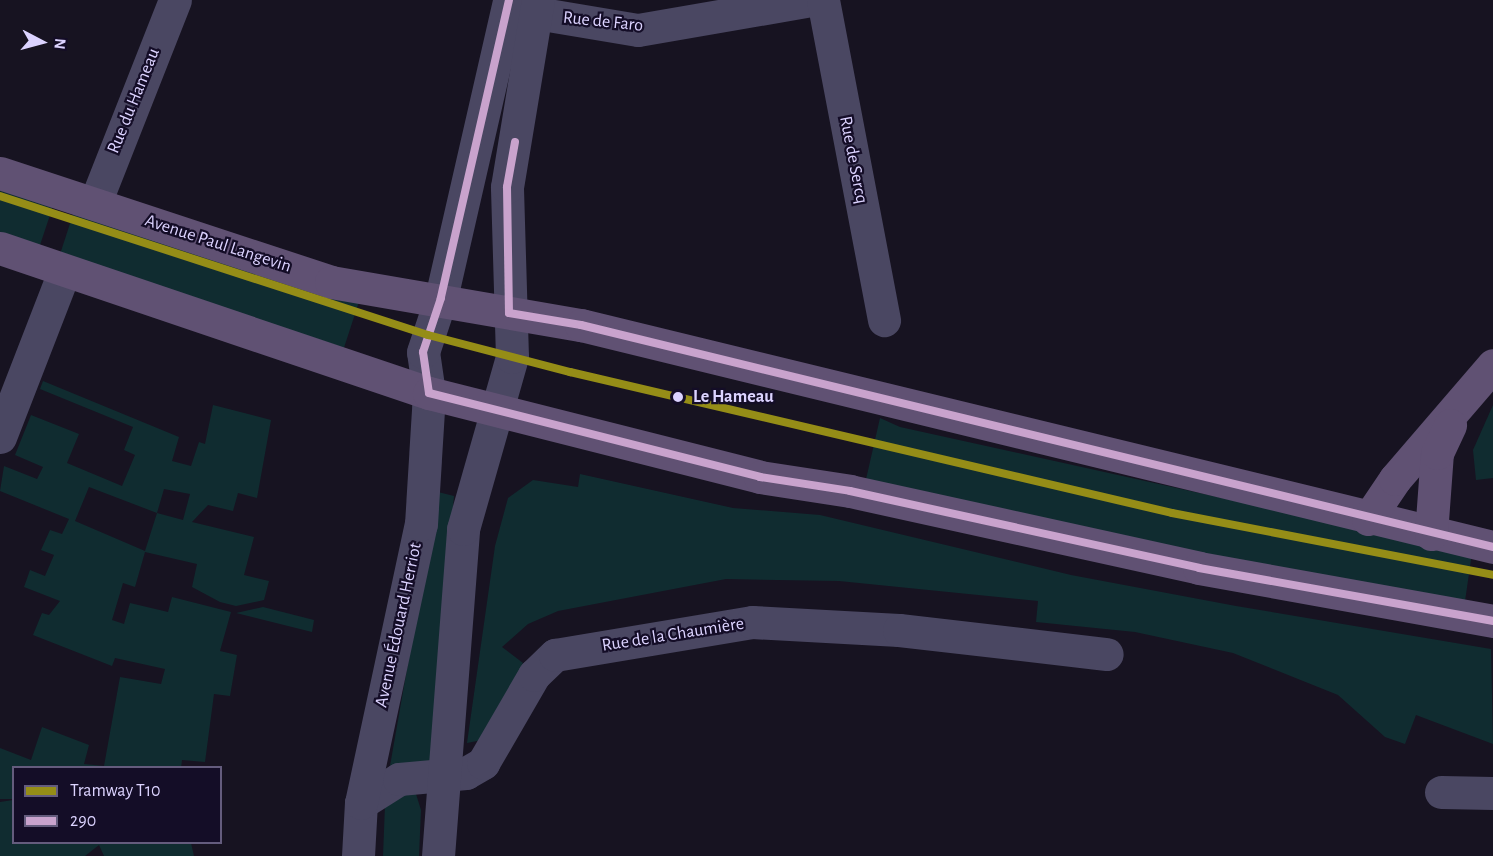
<!DOCTYPE html>
<meta charset="utf-8">
<style>
body{margin:0}
#map{position:relative;width:1493px;height:856px;overflow:hidden;background:#171321;font-family:"Alegreya Sans",sans-serif}
div>[style]{position:absolute}
.green>*{inset:0;background:#102c30;transform-origin:0 0}
.minor>*{height:33px;margin:-16.5px;padding:0 16.5px;transform-origin:16.5px;border-radius:16.5px;background:#4a4762}
.major>*{height:33px;margin:-16.5px;padding:0 16.5px;transform-origin:16.5px;border-radius:16.5px;background:#605173}
.bus-1>*{height:8px;margin:-4px;padding:0 4px;transform-origin:4px;border-radius:4px;background:#c9a3cd}
.tram-1>*{height:8px;margin:-4px;padding:0 4px;transform-origin:4px;border-radius:4px;background:#958d17}
.dots>*{width:16px;height:16px;translate:-50% -50%;box-sizing:border-box;border:3px solid #140d27;border-radius:50%}
span{translate:-50% -50%;white-space:nowrap;text-align:center;line-height:1.15;-webkit-text-stroke:4.5px #140d27;paint-order:stroke}
.street-label{font-size:18px;color:#dcd3ff}
.stop-label{font-size:18px;color:#dcd3ff;font-weight:700}
.left{translate:0 -50%;text-align:left}
.legend{position:absolute;left:12px;top:766px;width:210px;height:78px;box-sizing:border-box;background:#140d27;border:2px solid #645c7d;margin:0;padding:8px 10px;list-style:none;font-size:18px;color:#dcd3ff}
.legend li{display:flex;align-items:center;gap:12px;height:30px}
.legend b{width:30px;border:2px solid #645c7d}
.north{position:absolute;left:12px;top:12px;width:60px;height:60px;-webkit-text-stroke:4px #140d27;paint-order:stroke;rotate:96deg;font-size:16px;font-weight:700;line-height:24px;text-align:center;color:#dcd3ff}
.north::after{content:'';display:block;margin:auto;width:21px;height:27px;background:#dcd3ff;clip-path:polygon(50% 0,100% 100%,50% 72%,0 100%)}
</style>
<div id="map">
<div class="green">
<div style="clip-path:polygon(0 183px,56px 197px,39px 248px,0 234px)"></div>
<div style="left:76px;top:205px;width:299px;height:53px;rotate:18deg"></div>
<div style="clip-path:polygon(evenodd,43px 381px,179px 437px,172px 461px,191px 466px,199px 442px,205px 444px,213px 405px,271px 420px,257px 498px,238px 493px,233px 511px,208px 505px,192px 522px,254px 537px,244px 575px,269px 581px,264px 600px,236px 606px,220px 602px,192px 587px,197px 564px,145px 552px,135px 587px,123px 583px,112px 620px,124px 624px,130px 603px,168px 612px,172px 597px,231px 612px,220px 651px,237px 655px,230px 696px,214px 694px,205px 762px,182px 760px,181px 768px,14px 768px,13px 799px,0 799px,0 748px,31px 760px,42px 727px,89px 745px,84px 764px,104px 766px,120px 677px,161px 684px,165px 669px,115px 658px,112px 666px,33px 635px,42px 613px,49px 615px,60px 601px,24px 587px,30px 570px,45px 576px,54px 555px,41px 550px,50px 530px,62px 534px,69px 519px,0 491px,4px 466px,37px 479px,43px 467px,15px 455px,31px 415px,79px 434px,67px 463px,122px 486px,135px 455px,124px 450px,133px 427px,40px 389px,43px 381px,89px 487px,157px 513px,145px 551px,75px 521px,89px 487px,43px 381px,164px 489px,190px 494px,183px 520px,157px 513px,164px 489px)"></div>
<div style="clip-path:polygon(1493px 405px,1493px 478px,1476px 480px,1473px 450px)"></div>
<div style="clip-path:polygon(880px 418px,900px 427px,1472px 553px,1464px 608px,864px 488px)"></div>
<div style="clip-path:polygon(580px 474px,733px 508px,820px 515px,1071px 575px,1236px 606px,1491px 649px,1493px 744px,1416px 715px,1405px 744px,1385px 737px,1338px 695px,1233px 653px,1135px 632px,1036px 622px,1038px 601px,839px 581px,726px 579px,558px 611px,528px 624px,502px 647px,523px 663px,487px 739px,467px 743px,495px 546px,508px 498px,533px 480px,578px 487px)"></div>
<div style="clip-path:polygon(438px 492px,454px 496px,431px 762px,390px 766px)"></div>
<div style="clip-path:polygon(263px 607px,314px 620px,312px 632px,236px 613px)"></div>
<div style="clip-path:polygon(400px 791px,416px 794px,421px 810px,419px 856px,383px 856px,385px 805px)"></div>
<div style="clip-path:polygon(13px 800px,14px 842px,191px 843px,194px 856px,104px 856px,99px 845px,85px 856px,0 856px,0 802px)"></div>
</div>
<div class="minor">
<div style="left:530px;top:0;width:14px;rotate:65deg"></div>
<div style="left:536px;top:13px;width:103px;rotate:9.5deg"></div>
<div style="left:638px;top:30px;width:176px;rotate:-9.8deg"></div>
<div style="left:823px;top:0;width:326px;rotate:79.2deg"></div>
<div style="left:95px;top:203px;width:218px;rotate:-68.5deg"></div>
<div style="left:0;top:437px;width:177px;rotate:-68.8deg"></div>
<div style="left:1441px;top:792px;width:52px;rotate:1.1deg"></div>
<div style="left:361px;top:803px;width:45px;rotate:-32.3deg"></div>
<div style="left:399px;top:779px;width:67px;rotate:-5.1deg"></div>
<div style="left:466px;top:773px;width:20px;rotate:-30deg"></div>
<div style="left:483px;top:763px;width:102px;rotate:-59.9deg"></div>
<div style="left:534px;top:675px;width:29px;rotate:-44deg"></div>
<div style="left:555px;top:655px;width:200px;rotate:-9.5deg"></div>
<div style="left:752px;top:622px;width:147px;rotate:3.1deg"></div>
<div style="left:899px;top:630px;width:209px;rotate:6.6deg"></div>
<div style="left:358px;top:856px;width:53px;rotate:-86.8deg"></div>
<div style="left:361px;top:803px;width:285px;rotate:-77.9deg"></div>
<div style="left:421px;top:524px;width:131px;rotate:-86.5deg"></div>
<div style="left:429px;top:393px;width:41px;rotate:-98.3deg"></div>
<div style="left:423px;top:352px;width:57px;rotate:-71.6deg"></div>
<div style="left:441px;top:298px;width:306px;rotate:-77.1deg"></div>
<div style="left:438px;top:856px;width:328px;rotate:-85.6deg"></div>
<div style="left:463px;top:529px;width:179px;rotate:-74.1deg"></div>
<div style="left:512px;top:357px;width:170px;rotate:-91.7deg"></div>
<div style="left:507px;top:187px;width:190px;rotate:-80.6deg"></div>
</div>
<div class="major">
<div style="left:0;top:173px;width:348px;rotate:18.2deg"></div>
<div style="left:331px;top:282px;width:254px;rotate:9.8deg"></div>
<div style="left:581px;top:325px;width:939px;rotate:13.68deg"></div>
<div style="left:0;top:248px;width:453px;rotate:18.7deg"></div>
<div style="left:429px;top:393px;width:341px;rotate:14.2deg"></div>
<div style="left:760px;top:477px;width:91px;rotate:8.8deg"></div>
<div style="left:850px;top:491px;width:357px;rotate:12.4deg"></div>
<div style="left:1199px;top:568px;width:299px;rotate:10.2deg"></div>
<div style="left:1368px;top:519px;width:48px;rotate:-56deg"></div>
<div style="left:1395px;top:479px;width:150px;rotate:-49.3deg"></div>
<div style="left:1431px;top:534px;width:81px;rotate:-85.8deg"></div>
<div style="left:1437px;top:453px;width:31px;rotate:-65deg"></div>
</div>
<div class="bus-1">
<div style="left:509px;top:0;width:306px;rotate:102.9deg"></div>
<div style="left:441px;top:298px;width:57px;rotate:108.4deg"></div>
<div style="left:423px;top:352px;width:41px;rotate:81.7deg"></div>
<div style="left:429px;top:393px;width:341px;rotate:14.2deg"></div>
<div style="left:760px;top:477px;width:91px;rotate:8.8deg"></div>
<div style="left:850px;top:491px;width:357px;rotate:12.4deg"></div>
<div style="left:1199px;top:568px;width:299px;rotate:10.2deg"></div>
<div style="left:515px;top:142px;width:46px;rotate:100.1deg"></div>
<div style="left:507px;top:187px;width:126px;rotate:89.1deg"></div>
<div style="left:509px;top:313px;width:73px;rotate:9.5deg"></div>
<div style="left:581px;top:325px;width:939px;rotate:13.68deg"></div>
</div>
<div class="tram-1">
<div style="left:0;top:196px;width:450px;rotate:18deg"></div>
<div style="left:428px;top:335px;width:147px;rotate:14.6deg"></div>
<div style="left:570px;top:372px;width:618px;rotate:13.18deg"></div>
<div style="left:1172px;top:513px;width:327px;rotate:10.9deg"></div>
</div>
<div class="dots">
<div style="left:678px;top:397px;background:#dcd3ff"></div>
</div>
<div class="street-label">
<span style="left:603px;top:22px;rotate:6deg">Rue de Faro</span>
<span style="left:134px;top:101px;rotate:-68deg">Rue du Hameau</span>
<span style="left:853px;top:160px;rotate:79deg">Rue de Sercq</span>
<span style="left:218px;top:244px;rotate:18deg">Avenue Paul Langevin</span>
<span style="left:399px;top:625px;rotate:-78deg">Avenue Édouard Herriot</span>
<span style="left:673px;top:635px;rotate:-9deg">Rue de la Chaumière</span>
</div>
<div class="stop-label">
<span class="left" style="left:693px;top:397px">Le Hameau</span>
</div>
<ul class="legend">
<li><b style="height:8px;background:#958d17"></b>Tramway T10</li>
<li><b style="height:8px;background:#c9a3cd"></b>290</li>
</ul>
<div class="north">N</div>
</div>
